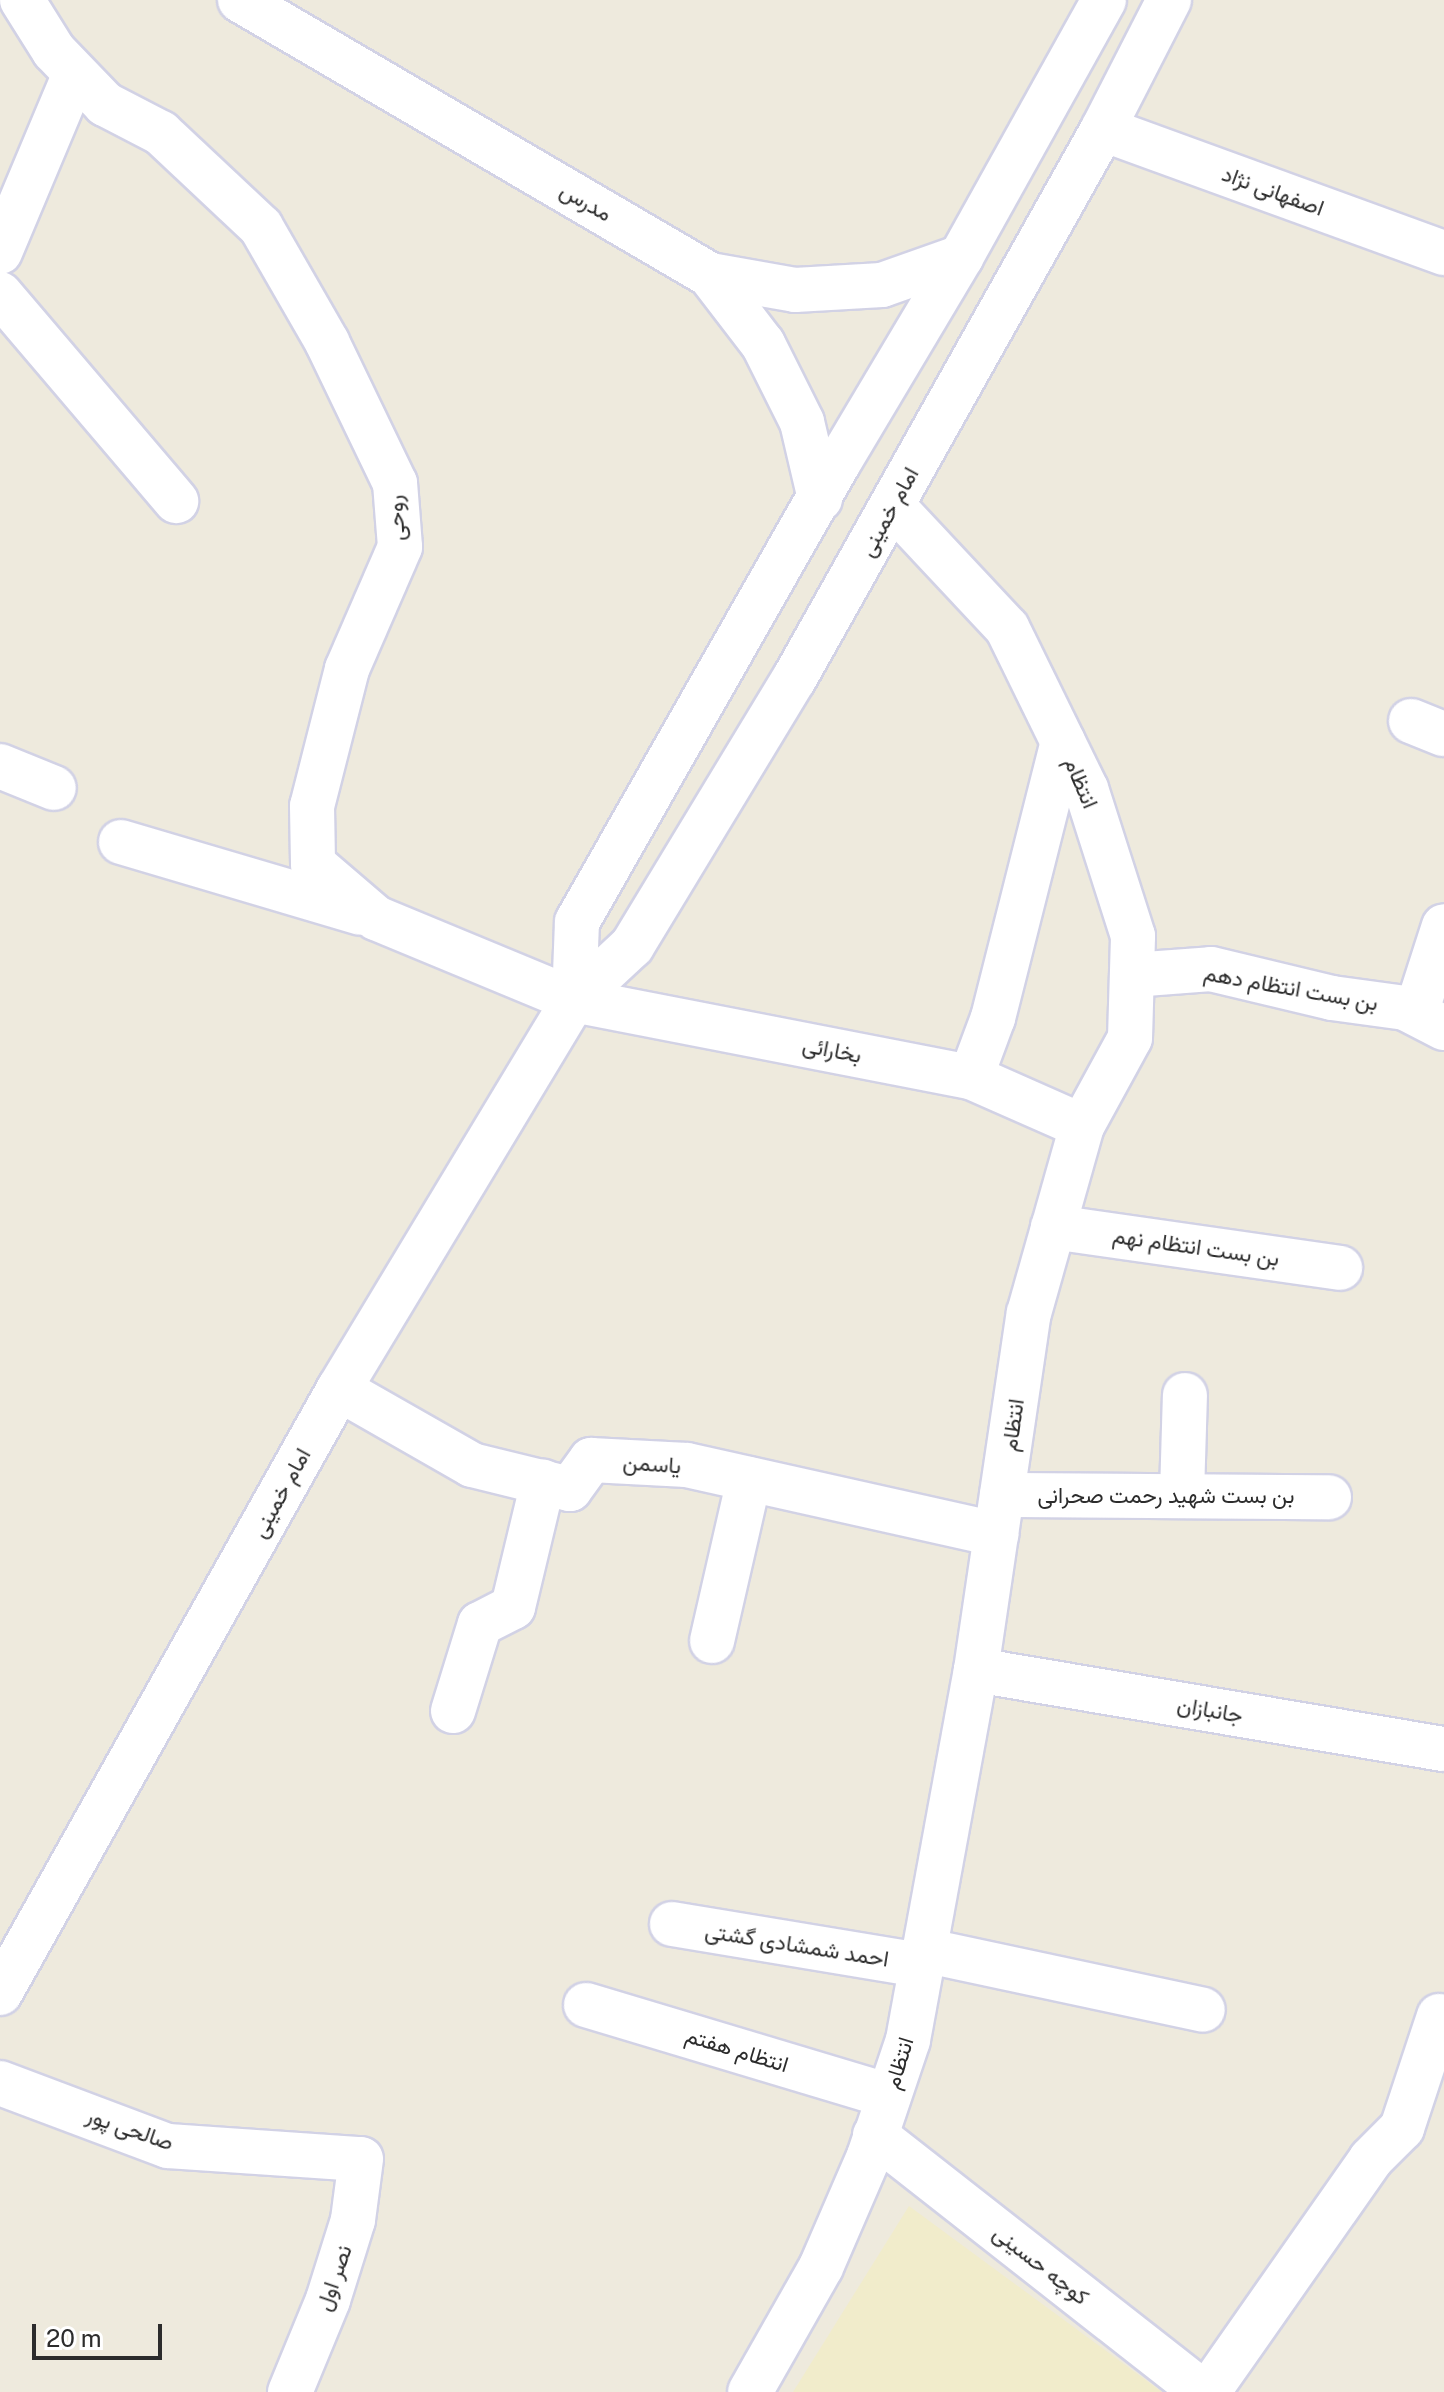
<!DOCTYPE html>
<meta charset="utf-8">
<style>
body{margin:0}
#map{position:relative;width:1444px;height:2392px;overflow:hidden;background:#eeeadd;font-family:"Public Sans",Vazirmatn,sans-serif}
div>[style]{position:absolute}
.education>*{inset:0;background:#f1eccb}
.roads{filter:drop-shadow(2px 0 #d2d2e5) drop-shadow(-2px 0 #d2d2e5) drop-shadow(0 2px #d2d2e5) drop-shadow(0 -2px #d2d2e5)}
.minor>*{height:44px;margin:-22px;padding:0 22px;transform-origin:22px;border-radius:22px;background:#fff}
.tertiary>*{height:44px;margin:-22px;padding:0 22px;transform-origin:22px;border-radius:22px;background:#fff}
.secondary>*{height:44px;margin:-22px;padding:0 22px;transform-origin:22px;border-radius:22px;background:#fff}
span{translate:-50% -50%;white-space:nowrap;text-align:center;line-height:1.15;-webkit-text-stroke:7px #fff;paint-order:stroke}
.street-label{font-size:22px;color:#2c2c2c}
.scale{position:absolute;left:32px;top:2324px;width:130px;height:36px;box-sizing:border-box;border:4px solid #2c2c2c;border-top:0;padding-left:10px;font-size:24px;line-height:28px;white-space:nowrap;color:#2c2c2c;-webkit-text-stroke:6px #fff;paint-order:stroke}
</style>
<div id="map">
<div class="education">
<div style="clip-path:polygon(909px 2206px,1162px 2392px,793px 2392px)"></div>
</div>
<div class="roads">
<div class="minor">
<div style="left:22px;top:0;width:60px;rotate:57.9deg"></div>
<div style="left:54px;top:51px;width:74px;rotate:46.1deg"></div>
<div style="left:105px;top:104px;width:63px;rotate:27.4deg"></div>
<div style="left:161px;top:133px;width:137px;rotate:43.2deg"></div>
<div style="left:261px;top:227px;width:133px;rotate:60.1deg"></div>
<div style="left:327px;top:342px;width:157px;rotate:64.3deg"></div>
<div style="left:395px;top:483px;width:64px;rotate:85.5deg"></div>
<div style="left:400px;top:547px;width:133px;rotate:113.5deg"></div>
<div style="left:347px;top:669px;width:141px;rotate:104.3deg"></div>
<div style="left:312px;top:806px;width:58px;rotate:89deg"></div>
<div style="left:313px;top:864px;width:83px;rotate:40.6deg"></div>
<div style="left:376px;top:918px;width:214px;rotate:22.5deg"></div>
<div style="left:574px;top:1000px;width:404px;rotate:11deg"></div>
<div style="left:971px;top:1077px;width:121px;rotate:23.8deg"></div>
<div style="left:1103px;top:129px;width:363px;rotate:20deg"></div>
<div style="left:0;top:252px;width:193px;rotate:-67.2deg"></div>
<div style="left:0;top:294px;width:272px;rotate:49.6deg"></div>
<div style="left:1411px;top:721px;width:35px;rotate:22deg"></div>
<div style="left:0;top:766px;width:58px;rotate:22.2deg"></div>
<div style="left:121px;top:842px;width:249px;rotate:16.5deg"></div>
<div style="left:1132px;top:975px;width:79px;rotate:-4.3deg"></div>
<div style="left:1211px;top:969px;width:124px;rotate:13.5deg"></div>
<div style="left:1332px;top:998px;width:74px;rotate:7.8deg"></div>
<div style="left:1405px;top:1008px;width:44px;rotate:27.1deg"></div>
<div style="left:1416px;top:1013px;width:91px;rotate:-72.2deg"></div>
<div style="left:971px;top:1077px;width:63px;rotate:-69.6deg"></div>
<div style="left:993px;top:1018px;width:285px;rotate:-75.8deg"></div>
<div style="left:1053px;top:1227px;width:290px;rotate:8.1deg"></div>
<div style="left:339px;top:1389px;width:153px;rotate:29.7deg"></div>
<div style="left:472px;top:1465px;width:101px;rotate:13.8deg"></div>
<div style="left:570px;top:1489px;width:36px;rotate:-54deg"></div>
<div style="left:591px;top:1460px;width:96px;rotate:3deg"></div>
<div style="left:687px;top:1465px;width:317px;rotate:12.6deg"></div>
<div style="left:1182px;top:1494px;width:99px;rotate:-88.3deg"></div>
<div style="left:1002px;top:1495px;width:327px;rotate:0.4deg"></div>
<div style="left:712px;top:1641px;width:166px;rotate:-77.1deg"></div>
<div style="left:976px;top:1670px;width:475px;rotate:9.6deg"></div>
<div style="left:453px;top:1711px;width:91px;rotate:-72.8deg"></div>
<div style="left:480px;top:1624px;width:37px;rotate:-27deg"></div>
<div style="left:513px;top:1607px;width:129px;rotate:-76.5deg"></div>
<div style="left:672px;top:1924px;width:252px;rotate:9.4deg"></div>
<div style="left:924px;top:1950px;width:285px;rotate:12.1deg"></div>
<div style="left:586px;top:2005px;width:316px;rotate:16.7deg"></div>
<div style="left:0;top:2083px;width:179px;rotate:20.6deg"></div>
<div style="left:168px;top:2146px;width:193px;rotate:3.9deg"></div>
<div style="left:361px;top:2159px;width:62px;rotate:97.5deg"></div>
<div style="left:353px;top:2220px;width:84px;rotate:107.4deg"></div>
<div style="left:328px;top:2300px;width:100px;rotate:112.4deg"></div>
<div style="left:875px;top:2135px;width:410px;rotate:38.1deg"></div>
<div style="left:1198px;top:2388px;width:12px;rotate:20deg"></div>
<div style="left:1208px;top:2392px;width:284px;rotate:-55deg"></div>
<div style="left:1371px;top:2159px;width:44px;rotate:-45deg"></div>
<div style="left:1402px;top:2128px;width:118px;rotate:-71.7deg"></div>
</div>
<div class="tertiary">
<div style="left:240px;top:0;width:545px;rotate:30.33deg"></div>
<div style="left:710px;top:275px;width:86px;rotate:10deg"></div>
<div style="left:795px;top:290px;width:87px;rotate:-3.3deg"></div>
<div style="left:882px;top:285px;width:84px;rotate:-19.5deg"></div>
<div style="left:710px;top:275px;width:87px;rotate:52.5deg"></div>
<div style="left:763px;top:344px;width:87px;rotate:63.4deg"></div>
<div style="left:802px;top:422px;width:79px;rotate:76.8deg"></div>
<div style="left:750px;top:2392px;width:144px;rotate:-60.4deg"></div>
<div style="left:821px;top:2267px;width:121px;rotate:-66.6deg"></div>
<div style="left:869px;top:2156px;width:122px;rotate:-71.4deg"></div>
<div style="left:908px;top:2040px;width:376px;rotate:-79.6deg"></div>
<div style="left:976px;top:1670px;width:361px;rotate:-81.6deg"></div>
<div style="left:1029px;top:1313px;width:194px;rotate:-74.2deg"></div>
<div style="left:1082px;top:1126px;width:100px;rotate:-61.4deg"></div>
<div style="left:1130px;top:1038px;width:102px;rotate:-88.3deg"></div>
<div style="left:1133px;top:936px;width:154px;rotate:-107.7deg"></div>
<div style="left:1086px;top:789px;width:179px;rotate:-116.1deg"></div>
<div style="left:1007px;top:628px;width:167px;rotate:-133.1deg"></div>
</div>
<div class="secondary">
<div style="left:574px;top:1000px;width:78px;rotate:-87.8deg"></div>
<div style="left:577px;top:922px;width:529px;rotate:-60.34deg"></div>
<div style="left:839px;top:462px;width:239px;rotate:-59.2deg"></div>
<div style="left:961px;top:257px;width:294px;rotate:-60.9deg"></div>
<div style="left:0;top:1993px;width:693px;rotate:-60.7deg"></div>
<div style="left:339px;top:1389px;width:454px;rotate:-58.9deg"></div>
<div style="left:574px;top:1000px;width:79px;rotate:-43deg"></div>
<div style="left:632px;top:946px;width:312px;rotate:-58.8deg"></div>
<div style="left:794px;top:679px;width:631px;rotate:-60.67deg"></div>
<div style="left:1103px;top:129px;width:145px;rotate:-62.9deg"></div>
</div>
</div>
<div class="street-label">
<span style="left:1273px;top:191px;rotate:20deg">اصفهانی نژاد</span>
<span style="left:586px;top:202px;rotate:30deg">مدرس</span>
<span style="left:889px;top:512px;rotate:-61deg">امام خمینی</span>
<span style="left:396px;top:518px;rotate:-93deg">روحی</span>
<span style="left:1081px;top:783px;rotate:67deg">انتظام</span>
<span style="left:1291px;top:988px;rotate:10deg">بن بست انتظام دهم</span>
<span style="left:832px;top:1050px;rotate:11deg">بخارائی</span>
<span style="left:1196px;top:1247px;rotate:8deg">بن بست انتظام نهم</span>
<span style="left:1013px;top:1425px;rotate:-82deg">انتظام</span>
<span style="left:652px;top:1464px;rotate:4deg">یاسمن</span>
<span style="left:281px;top:1493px;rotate:-61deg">امام خمینی</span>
<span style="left:1166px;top:1496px">بن بست شهید رحمت صحرانی</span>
<span style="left:1210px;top:1710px;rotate:10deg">جانبازان</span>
<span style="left:797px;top:1945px;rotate:9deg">احمد شمشادی گشتی</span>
<span style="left:737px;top:2050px;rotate:17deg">انتظام هفتم</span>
<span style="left:899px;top:2063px;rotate:-73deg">انتظام</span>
<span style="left:130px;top:2129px;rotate:19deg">صالحی پور</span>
<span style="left:1041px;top:2265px;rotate:38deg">کوچه حسینی</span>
<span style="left:334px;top:2278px;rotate:-71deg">نصر اول</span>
</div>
<div class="scale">20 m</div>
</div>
